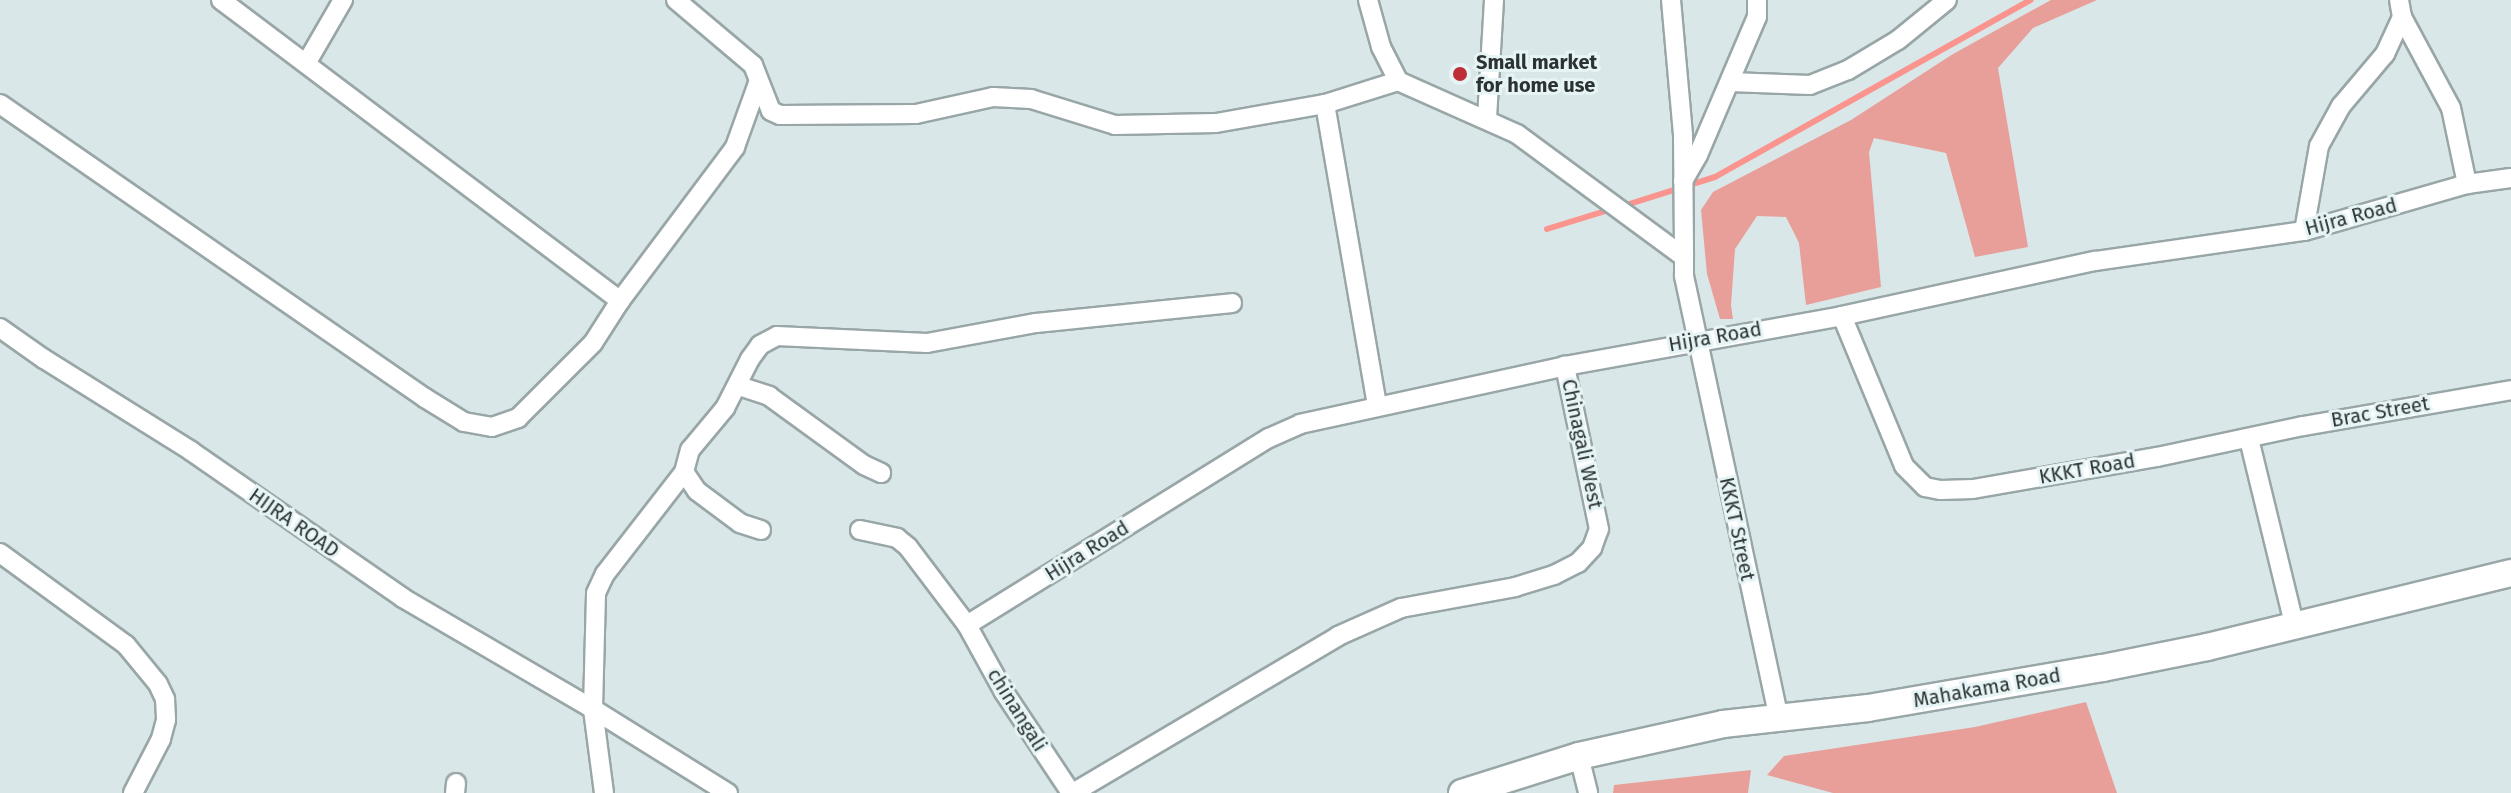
<!DOCTYPE html>
<style>
body{margin:0}
#map{position:relative;width:2511px;height:793px;overflow:hidden;background:#dae7e8;font-family:"Fira Sans",sans-serif}
div>[style]{position:absolute}
.green>*{inset:0;background:#e89e99}
.stream>*{height:6px;margin:-3px;padding:0 3px;transform-origin:3px;border-radius:3px;background:#fa948f}
.roads{filter:drop-shadow(2px 0 #99a6a7) drop-shadow(-2px 0 #99a6a7) drop-shadow(0 2px #99a6a7) drop-shadow(0 -2px #99a6a7)}
.street>*{height:18px;margin:-9px;padding:0 9px;transform-origin:9px;border-radius:9px;background:#fff}
.secondary>*{height:26px;margin:-13px;padding:0 13px;transform-origin:13px;border-radius:13px;background:#fff}
.dots>*{width:22px;height:22px;translate:-50% -50%;box-sizing:border-box;border:4px solid #e7f4f6;border-radius:50%}
span{translate:-50% -50%;white-space:nowrap;text-align:center;line-height:1.15;-webkit-text-stroke:6px #e7f4f6;paint-order:stroke}
.poi-label{font-size:20px;color:#2c3232;font-weight:700}
.left{translate:0 -50%;text-align:left}
.street-label{font-size:20px;color:#2c3232}
</style>
<div id="map">
<div class="green">
<div style="clip-path:polygon(2051px 0,2097px 0,2033px 28px,1998px 68px,2028px 247px,1975px 257px,1946px 153px,1874px 138px,1869px 152px,1881px 287px,1806px 305px,1799px 243px,1786px 217px,1757px 216px,1735px 249px,1731px 305px,1733px 319px,1720px 319px,1707px 274px,1701px 210px,1713px 192px,1851px 120px,1953px 54px)"></div>
<div style="clip-path:polygon(2086px 702px,2117px 793px,1833px 793px,1767px 775px,1784px 756px,1975px 727px)"></div>
<div style="clip-path:polygon(1751px 770px,1748px 793px,1613px 793px,1614px 785px)"></div>
</div>
<div class="stream">
<div style="left:1623px;top:206px;width:96px;rotate:-17.5deg"></div>
<div style="left:1715px;top:177px;width:362px;rotate:-29.3deg"></div>
<div style="left:1547px;top:229px;width:68px;rotate:-17.1deg"></div>
</div>
<div class="roads">
<div class="street">
<div style="left:221px;top:0;width:500px;rotate:37deg"></div>
<div style="left:676px;top:0;width:101px;rotate:40.2deg"></div>
<div style="left:753px;top:65px;width:49px;rotate:68.6deg"></div>
<div style="left:771px;top:111px;width:10px;rotate:24deg"></div>
<div style="left:780px;top:115px;width:136px;rotate:-0.4deg"></div>
<div style="left:916px;top:114px;width:79px;rotate:-12.4deg"></div>
<div style="left:993px;top:97px;width:38px;rotate:3deg"></div>
<div style="left:1031px;top:99px;width:88px;rotate:17.2deg"></div>
<div style="left:1115px;top:125px;width:101px;rotate:-1.1deg"></div>
<div style="left:1216px;top:123px;width:111px;rotate:-9.9deg"></div>
<div style="left:1325px;top:104px;width:77px;rotate:-17.5deg"></div>
<div style="left:1368px;top:0;width:49px;rotate:74.5deg"></div>
<div style="left:1381px;top:47px;width:38px;rotate:63deg"></div>
<div style="left:1398px;top:81px;width:130px;rotate:24deg"></div>
<div style="left:1517px;top:134px;width:207px;rotate:36.4deg"></div>
<div style="left:1684px;top:257px;width:19px;rotate:90deg"></div>
<div style="left:1684px;top:276px;width:453px;rotate:77.9deg"></div>
<div style="left:1671px;top:0;width:136px;rotate:84.9deg"></div>
<div style="left:1683px;top:135px;width:122px;rotate:89.5deg"></div>
<div style="left:2402px;top:17px;width:103px;rotate:61.7deg"></div>
<div style="left:2451px;top:108px;width:78px;rotate:78.1deg"></div>
<div style="left:307px;top:62px;width:72px;rotate:-59.9deg"></div>
<div style="left:1730px;top:82px;width:80px;rotate:2.1deg"></div>
<div style="left:1810px;top:85px;width:41px;rotate:-21.5deg"></div>
<div style="left:1848px;top:70px;width:58px;rotate:-31deg"></div>
<div style="left:1898px;top:40px;width:63px;rotate:-39.2deg"></div>
<div style="left:0;top:104px;width:517px;rotate:34.67deg"></div>
<div style="left:425px;top:398px;width:46px;rotate:31.6deg"></div>
<div style="left:464px;top:422px;width:28px;rotate:10deg"></div>
<div style="left:492px;top:427px;width:28px;rotate:-19deg"></div>
<div style="left:518px;top:418px;width:106px;rotate:-45deg"></div>
<div style="left:593px;top:343px;width:50px;rotate:-57.3deg"></div>
<div style="left:620px;top:301px;width:192px;rotate:-53.2deg"></div>
<div style="left:735px;top:147px;width:68px;rotate:-70.2deg"></div>
<div style="left:1325px;top:104px;width:305px;rotate:80.2deg"></div>
<div style="left:1487px;top:118px;width:118px;rotate:-86.6deg"></div>
<div style="left:1683px;top:181px;width:30px;rotate:-60deg"></div>
<div style="left:1698px;top:155px;width:150px;rotate:-66.9deg"></div>
<div style="left:1757px;top:17px;width:17px;rotate:-90deg"></div>
<div style="left:2304px;top:231px;width:86px;rotate:-80deg"></div>
<div style="left:2319px;top:146px;width:46px;rotate:-61.2deg"></div>
<div style="left:2341px;top:106px;width:68px;rotate:-49.8deg"></div>
<div style="left:2385px;top:54px;width:41px;rotate:-65.3deg"></div>
<div style="left:2402px;top:17px;width:17px;rotate:-100deg"></div>
<div style="left:1842px;top:316px;width:162px;rotate:67.5deg"></div>
<div style="left:1904px;top:466px;width:30px;rotate:45deg"></div>
<div style="left:1925px;top:487px;width:16px;rotate:11deg"></div>
<div style="left:1941px;top:490px;width:32px;rotate:-2deg"></div>
<div style="left:1973px;top:489px;width:187px;rotate:-9.9deg"></div>
<div style="left:2157px;top:457px;width:149px;rotate:-12deg"></div>
<div style="left:2303px;top:426px;width:211px;rotate:-9.8deg"></div>
<div style="left:0;top:328px;width:54px;rotate:35.2deg"></div>
<div style="left:44px;top:359px;width:173px;rotate:32deg"></div>
<div style="left:191px;top:451px;width:258px;rotate:34.7deg"></div>
<div style="left:403px;top:598px;width:220px;rotate:30.3deg"></div>
<div style="left:593px;top:709px;width:159px;rotate:31.9deg"></div>
<div style="left:739px;top:386px;width:32px;rotate:18deg"></div>
<div style="left:769px;top:396px;width:117px;rotate:36deg"></div>
<div style="left:864px;top:465px;width:19px;rotate:25deg"></div>
<div style="left:2249px;top:439px;width:190px;rotate:76.3deg"></div>
<div style="left:761px;top:530px;width:22px;rotate:-162deg"></div>
<div style="left:740px;top:523px;width:54px;rotate:-143.3deg"></div>
<div style="left:697px;top:491px;width:23px;rotate:-124deg"></div>
<div style="left:684px;top:472px;width:23px;rotate:-75deg"></div>
<div style="left:690px;top:450px;width:55px;rotate:-50.2deg"></div>
<div style="left:725px;top:408px;width:55px;rotate:-63deg"></div>
<div style="left:750px;top:359px;width:17px;rotate:-54deg"></div>
<div style="left:760px;top:345px;width:19px;rotate:-28deg"></div>
<div style="left:777px;top:336px;width:150px;rotate:2.7deg"></div>
<div style="left:927px;top:343px;width:111px;rotate:-10.4deg"></div>
<div style="left:1036px;top:323px;width:197px;rotate:-5.8deg"></div>
<div style="left:860px;top:530px;width:38px;rotate:12deg"></div>
<div style="left:897px;top:538px;width:14px;rotate:39deg"></div>
<div style="left:908px;top:547px;width:98px;rotate:52.9deg"></div>
<div style="left:967px;top:625px;width:77px;rotate:61.1deg"></div>
<div style="left:1004px;top:692px;width:121px;rotate:56.4deg"></div>
<div style="left:0;top:553px;width:156px;rotate:36.1deg"></div>
<div style="left:126px;top:645px;width:50px;rotate:50.6deg"></div>
<div style="left:158px;top:684px;width:17px;rotate:65deg"></div>
<div style="left:165px;top:699px;width:21px;rotate:87deg"></div>
<div style="left:166px;top:720px;width:20px;rotate:105deg"></div>
<div style="left:161px;top:739px;width:61px;rotate:117.4deg"></div>
<div style="left:967px;top:625px;width:355px;rotate:-31.8deg"></div>
<div style="left:1269px;top:438px;width:34px;rotate:-24deg"></div>
<div style="left:1300px;top:424px;width:271px;rotate:-12.3deg"></div>
<div style="left:1565px;top:366px;width:281px;rotate:-10.2deg"></div>
<div style="left:1842px;top:316px;width:259px;rotate:-12.3deg"></div>
<div style="left:2095px;top:261px;width:211px;rotate:-8.2deg"></div>
<div style="left:2304px;top:231px;width:170px;rotate:-16.1deg"></div>
<div style="left:2467px;top:184px;width:44px;rotate:-7.8deg"></div>
<div style="left:1579px;top:756px;width:38px;rotate:76deg"></div>
<div style="left:455px;top:793px;width:10px;rotate:-84deg"></div>
<div style="left:604px;top:793px;width:85px;rotate:-97.5deg"></div>
<div style="left:593px;top:709px;width:116px;rotate:-88.5deg"></div>
<div style="left:596px;top:593px;width:21px;rotate:-65deg"></div>
<div style="left:605px;top:574px;width:129px;rotate:-52.2deg"></div>
<div style="left:1073px;top:793px;width:308px;rotate:-30.6deg"></div>
<div style="left:1338px;top:636px;width:69px;rotate:-24deg"></div>
<div style="left:1401px;top:608px;width:116px;rotate:-10.4deg"></div>
<div style="left:1515px;top:587px;width:41px;rotate:-17.1deg"></div>
<div style="left:1554px;top:575px;width:27px;rotate:-27deg"></div>
<div style="left:1578px;top:563px;width:21px;rotate:-47deg"></div>
<div style="left:1592px;top:548px;width:20px;rotate:-70deg"></div>
<div style="left:1599px;top:529px;width:167px;rotate:-101.8deg"></div>
</div>
<div class="secondary">
<div style="left:1462px;top:793px;width:123px;rotate:-17.5deg"></div>
<div style="left:1579px;top:756px;width:148px;rotate:-12.5deg"></div>
<div style="left:1723px;top:724px;width:146px;rotate:-6.3deg"></div>
<div style="left:1868px;top:708px;width:238px;rotate:-9.7deg"></div>
<div style="left:2103px;top:668px;width:106px;rotate:-11.4deg"></div>
<div style="left:2207px;top:647px;width:313px;rotate:-13.7deg"></div>
</div>
</div>
<div class="dots">
<div style="left:1460px;top:74px;background:#be2e36"></div>
</div>
<div class="poi-label">
<span class="left" style="left:1476px;top:74px">Small market<br>for home use</span>
</div>
<div class="street-label">
<span style="left:2351px;top:217px;rotate:-15deg">Hijra Road</span>
<span style="left:1715px;top:337px;rotate:-10deg">Hijra Road</span>
<span style="left:2380px;top:412px;rotate:-10deg">Brac Street</span>
<span style="left:1582px;top:444px;rotate:78deg">Chinagali West</span>
<span style="left:2087px;top:469px;rotate:-10deg">KKKT Road</span>
<span style="left:294px;top:523px;rotate:35deg">HIJRA ROAD</span>
<span style="left:1737px;top:529px;rotate:78deg">KKKT Street</span>
<span style="left:1087px;top:551px;rotate:-32deg">Hijra Road</span>
<span style="left:1987px;top:688px;rotate:-10deg">Mahakama Road</span>
<span style="left:1017px;top:710px;rotate:58deg">chinangali</span>
</div>
</div>
